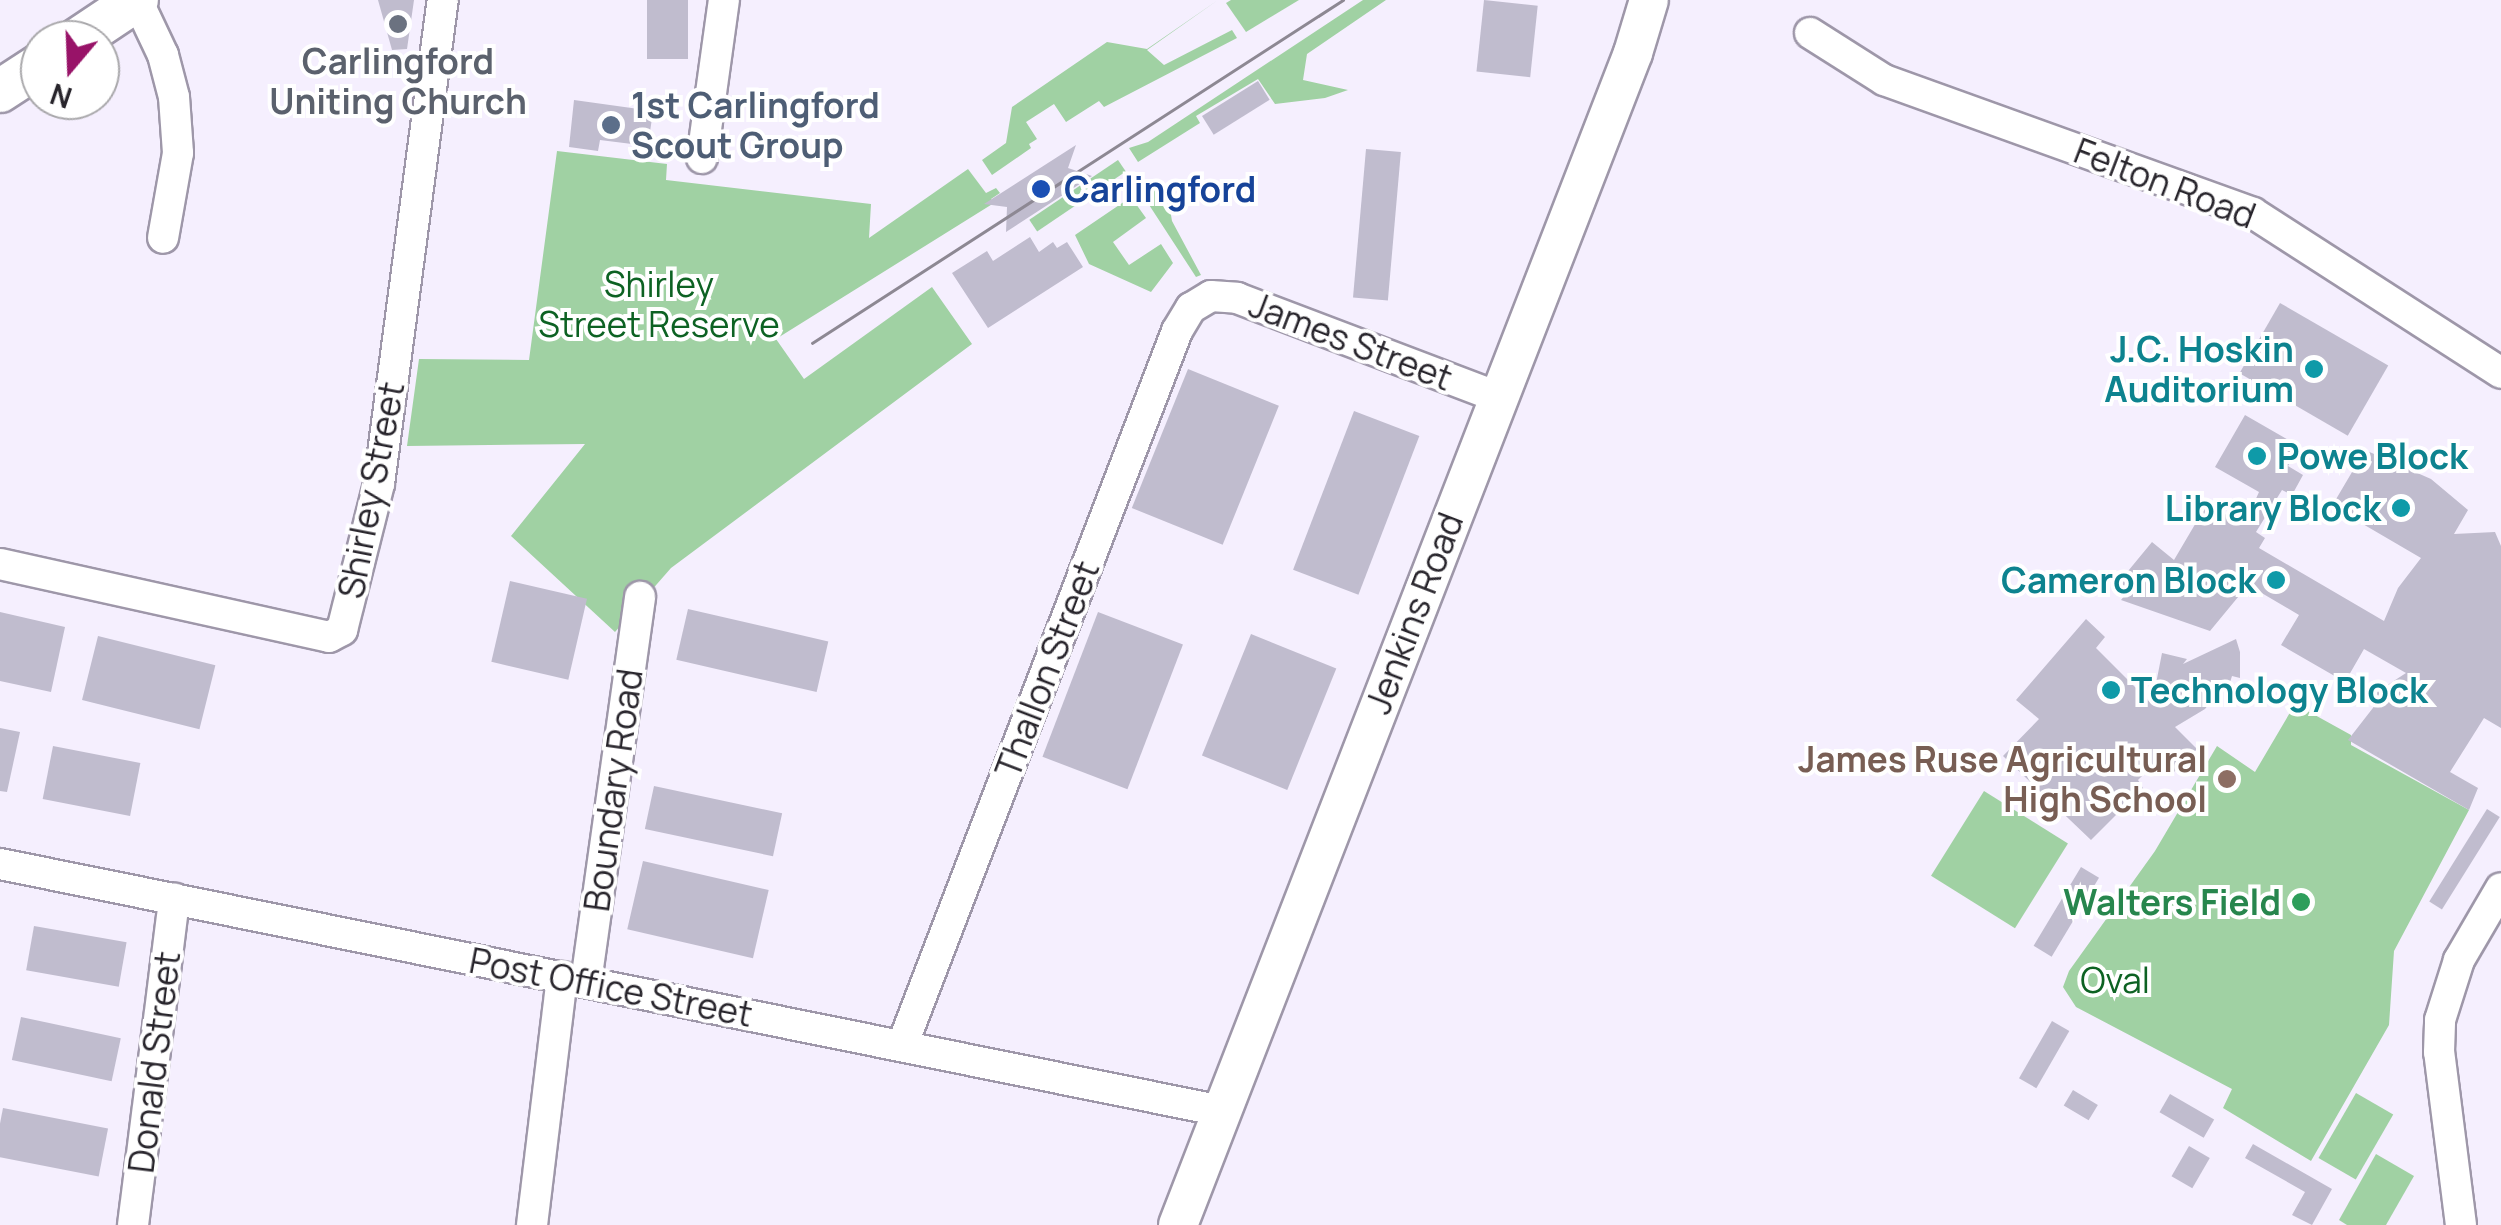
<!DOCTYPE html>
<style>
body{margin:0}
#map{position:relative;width:2501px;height:1225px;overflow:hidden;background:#f5effe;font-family:Manrope,sans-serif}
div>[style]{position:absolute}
.green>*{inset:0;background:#a0d1a3;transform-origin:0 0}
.building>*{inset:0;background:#c0bcce;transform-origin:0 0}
.roads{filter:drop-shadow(2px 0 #9e97a9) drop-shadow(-2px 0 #9e97a9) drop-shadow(0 2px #9e97a9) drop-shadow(0 -2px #9e97a9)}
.minor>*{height:30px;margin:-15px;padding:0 15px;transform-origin:15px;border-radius:15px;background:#fff}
.major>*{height:38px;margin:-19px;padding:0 19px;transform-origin:19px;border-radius:19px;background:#fff}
.highway>*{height:42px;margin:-21px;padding:0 21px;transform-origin:21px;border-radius:21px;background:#fff}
.tram>*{height:2.5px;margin:-1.25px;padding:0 1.25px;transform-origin:1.25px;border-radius:1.25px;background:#8d8893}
.dots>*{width:28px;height:28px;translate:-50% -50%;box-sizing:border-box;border:5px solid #fff;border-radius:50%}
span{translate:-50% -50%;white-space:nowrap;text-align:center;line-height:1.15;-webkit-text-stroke:8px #fff;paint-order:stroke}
.worship-label{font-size:35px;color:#5b616d;font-weight:700}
.service-label{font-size:35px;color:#4e5e75;font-weight:700}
.left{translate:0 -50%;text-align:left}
.street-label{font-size:35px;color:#28252c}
.transit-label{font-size:35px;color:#164399;font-weight:700}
.park-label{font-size:35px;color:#0d6223}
.culture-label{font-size:35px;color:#0d838f;font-weight:700}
.right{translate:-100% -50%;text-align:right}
.education-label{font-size:35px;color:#785e54;font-weight:700}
.leisure-label{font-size:35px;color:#27864d;font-weight:700}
.north{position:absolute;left:20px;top:20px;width:100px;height:100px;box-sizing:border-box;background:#fff;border:2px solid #a9a8ab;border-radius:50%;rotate:199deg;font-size:28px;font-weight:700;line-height:40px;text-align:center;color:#28252c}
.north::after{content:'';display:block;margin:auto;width:35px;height:45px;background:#981368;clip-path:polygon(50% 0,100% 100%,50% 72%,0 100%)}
</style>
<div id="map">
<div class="green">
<div style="clip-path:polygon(1218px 0,1147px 50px,1164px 65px,1232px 30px,1237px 38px,1104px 107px,1099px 101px,1066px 122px,1054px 104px,1026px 122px,1037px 139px,1029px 144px,1031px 148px,992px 175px,982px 160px,1006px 143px,1012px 107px,1107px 42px,1147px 49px)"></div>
<div style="clip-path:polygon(1231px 0,1299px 0,1246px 32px,1226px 3px)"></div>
<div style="clip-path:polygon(1363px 0,1386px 0,1307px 54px,1303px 80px,1348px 90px,1325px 98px,1275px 104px,1258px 79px,1196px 116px,1200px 123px,1138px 162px,1129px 148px,1148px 142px)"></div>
<div style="clip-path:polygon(557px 151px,667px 164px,666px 180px,871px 204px,869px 238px,968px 169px,986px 193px,996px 188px,1000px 193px,991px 199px,994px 203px,776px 339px,804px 379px,932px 287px,972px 344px,671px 568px,615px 632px,511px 536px,585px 444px,407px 446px,419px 359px,529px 360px)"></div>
<div style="left:1118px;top:160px;width:14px;height:107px;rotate:56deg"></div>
<div style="clip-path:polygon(1154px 184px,1168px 197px,1172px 221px,1201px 275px,1196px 277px,1140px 191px,1142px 185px)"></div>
<div style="clip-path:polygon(1131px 197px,1146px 218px,1113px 242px,1129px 265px,1161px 244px,1173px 263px,1151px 292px,1089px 264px,1075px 235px)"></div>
<div style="clip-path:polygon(2295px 704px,2351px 735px,2351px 745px,2469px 810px,2394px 951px,2389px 1025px,2311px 1161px,2223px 1108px,2232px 1089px,2076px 1007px,2063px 987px,2069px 971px,2155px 851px,2217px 746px,2255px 772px)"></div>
<div style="left:1984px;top:791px;width:99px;height:100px;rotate:32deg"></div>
<div style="left:2356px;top:1093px;width:43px;height:75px;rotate:30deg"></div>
<div style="clip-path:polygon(2376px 1154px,2414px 1176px,2386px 1225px,2347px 1225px,2339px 1220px)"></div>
</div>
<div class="building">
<div style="clip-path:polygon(378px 0,414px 0,407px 49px,392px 50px)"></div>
<div style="left:647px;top:0;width:41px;height:59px"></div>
<div style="left:1484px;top:0;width:54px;height:72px;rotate:6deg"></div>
<div style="left:1258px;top:81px;width:22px;height:66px;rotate:58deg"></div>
<div style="clip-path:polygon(574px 100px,653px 111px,648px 146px,600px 140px,598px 151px,569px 147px)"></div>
<div style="clip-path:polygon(1076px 145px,1068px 168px,1092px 176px,1006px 232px,1007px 207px,984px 204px)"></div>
<div style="left:1366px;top:149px;width:35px;height:149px;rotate:5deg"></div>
<div style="clip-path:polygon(1030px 237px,1039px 252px,1053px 242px,1057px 248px,1067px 242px,1083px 267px,988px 328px,952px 273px,987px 251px,993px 261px)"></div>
<div style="left:2280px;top:303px;width:125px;height:81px;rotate:30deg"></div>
<div style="left:1188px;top:369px;width:98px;height:150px;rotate:22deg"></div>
<div style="left:1354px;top:411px;width:70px;height:170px;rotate:21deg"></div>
<div style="clip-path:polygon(2245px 415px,2299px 446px,2288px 466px,2303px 475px,2292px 495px,2282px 490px,2256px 532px,2265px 538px,2259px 548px,2384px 621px,2398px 588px,2421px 558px,2332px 506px,2365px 450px,2431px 479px,2468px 510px,2454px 534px,2495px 532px,2501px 546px,2501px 728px,2484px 718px,2450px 772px,2478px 788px,2469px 810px,2348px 740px,2376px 704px,2366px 699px,2406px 673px,2364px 649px,2345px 682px,2281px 645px,2299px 615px,2248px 585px,2210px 631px,2121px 600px,2129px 590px,2119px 582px,2152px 542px,2174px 560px,2207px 504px,2244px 525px,2259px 492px,2215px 467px)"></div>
<div style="left:510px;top:581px;width:79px;height:83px;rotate:13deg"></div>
<div style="left:688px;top:609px;width:144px;height:52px;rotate:13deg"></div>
<div style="clip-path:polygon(0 612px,65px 627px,51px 692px,0 681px)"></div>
<div style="left:1098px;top:612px;width:91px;height:155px;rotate:21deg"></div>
<div style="clip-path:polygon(2086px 619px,2105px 637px,2096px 648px,2152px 704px,2162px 653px,2187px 659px,2183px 664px,2236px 639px,2240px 652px,2240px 678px,2232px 676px,2227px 692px,2220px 690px,2205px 709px,2175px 727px,2197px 749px,2171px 775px,2157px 761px,2138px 780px,2143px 788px,2091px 840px,2003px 756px,2039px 719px,2016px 700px)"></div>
<div style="left:1251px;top:634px;width:92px;height:131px;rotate:22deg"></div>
<div style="left:98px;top:636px;width:121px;height:66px;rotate:14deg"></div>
<div style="clip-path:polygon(0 728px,20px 732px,7px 792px,0 791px)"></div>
<div style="left:53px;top:746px;width:89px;height:54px;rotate:11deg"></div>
<div style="left:654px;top:786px;width:131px;height:44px;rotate:12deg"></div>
<div style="left:2487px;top:809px;width:15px;height:109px;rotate:32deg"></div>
<div style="left:643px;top:861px;width:129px;height:70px;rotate:13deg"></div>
<div style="left:2081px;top:867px;width:21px;height:92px;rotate:31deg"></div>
<div style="left:34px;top:926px;width:94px;height:45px;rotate:10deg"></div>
<div style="left:21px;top:1017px;width:102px;height:44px;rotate:12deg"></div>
<div style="left:2052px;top:1021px;width:20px;height:66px;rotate:30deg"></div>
<div style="left:2073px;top:1090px;width:29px;height:18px;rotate:31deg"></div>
<div style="left:2170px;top:1094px;width:51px;height:21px;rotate:30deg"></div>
<div style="left:3px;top:1108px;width:107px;height:49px;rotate:11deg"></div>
<div style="clip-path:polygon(2253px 1144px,2332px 1189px,2312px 1225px,2292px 1215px,2305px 1192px,2245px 1158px)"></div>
<div style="left:2189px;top:1146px;width:24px;height:35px;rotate:30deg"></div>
</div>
<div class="roads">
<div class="minor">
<div style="left:137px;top:0;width:61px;rotate:64.7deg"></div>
<div style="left:163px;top:55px;width:43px;rotate:75.3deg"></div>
<div style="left:174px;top:97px;width:56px;rotate:85.9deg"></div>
<div style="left:178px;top:153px;width:86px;rotate:100deg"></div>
<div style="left:1810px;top:33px;width:88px;rotate:32.4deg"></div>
<div style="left:1884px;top:80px;width:392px;rotate:19.8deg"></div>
<div style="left:2253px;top:213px;width:295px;rotate:32.8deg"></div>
<div style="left:702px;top:158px;width:160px;rotate:-82.1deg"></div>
<div style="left:0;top:564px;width:337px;rotate:12.5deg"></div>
<div style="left:329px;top:637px;width:15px;rotate:-28deg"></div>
<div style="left:342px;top:630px;width:151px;rotate:-75.8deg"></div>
<div style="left:379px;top:484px;width:488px;rotate:-82.5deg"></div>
<div style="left:0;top:864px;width:1247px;rotate:11.43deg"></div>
<div style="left:586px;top:982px;width:389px;rotate:-82deg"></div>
<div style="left:902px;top:1046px;width:766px;rotate:-68.96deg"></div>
<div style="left:1177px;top:331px;width:27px;rotate:-59deg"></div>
<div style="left:1191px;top:308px;width:23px;rotate:-31deg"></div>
<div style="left:1211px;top:296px;width:26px;rotate:4deg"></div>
<div style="left:1237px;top:298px;width:279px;rotate:20.8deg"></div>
<div style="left:133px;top:1225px;width:329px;rotate:-82.8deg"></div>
<div style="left:532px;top:1225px;width:250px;rotate:-83.1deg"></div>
<div style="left:2461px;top:1225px;width:174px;rotate:-97.2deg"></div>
<div style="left:2439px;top:1052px;width:32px;rotate:-88deg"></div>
<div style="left:2440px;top:1020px;width:63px;rotate:-72.4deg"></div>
<div style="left:2459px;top:960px;width:83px;rotate:-59.7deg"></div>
</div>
<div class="major">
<div style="left:1178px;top:1225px;width:1257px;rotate:-68.78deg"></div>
<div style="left:1633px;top:53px;width:55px;rotate:-73.2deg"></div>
</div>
<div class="highway">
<div style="left:77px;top:40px;width:72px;rotate:-33.7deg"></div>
<div style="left:0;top:91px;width:48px;rotate:-33deg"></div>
</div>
</div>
<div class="tram">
<div style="left:812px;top:343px;width:632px;rotate:-32.86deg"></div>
</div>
<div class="dots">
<div style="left:398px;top:24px;background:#6b7280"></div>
<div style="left:611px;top:125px;background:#5c6f8a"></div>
<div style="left:1041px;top:189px;background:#1a4fb4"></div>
<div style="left:2314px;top:369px;background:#0f9aa8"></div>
<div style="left:2257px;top:456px;background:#0f9aa8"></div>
<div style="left:2401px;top:508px;background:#0f9aa8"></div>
<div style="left:2276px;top:580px;background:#0f9aa8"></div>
<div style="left:2111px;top:690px;background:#0f9aa8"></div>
<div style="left:2227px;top:779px;background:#8d6e63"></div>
<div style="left:2301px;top:902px;background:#2e9e5b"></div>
</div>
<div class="worship-label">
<span style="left:398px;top:81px">Carlingford<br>Uniting Church</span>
</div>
<div class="service-label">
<span class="left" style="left:631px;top:125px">1st Carlingford<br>Scout Group</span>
</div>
<div class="street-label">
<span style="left:2165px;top:183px;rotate:21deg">Felton Road</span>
<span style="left:1351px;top:341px;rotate:21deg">James Street</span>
<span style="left:371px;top:490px;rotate:-79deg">Shirley Street</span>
<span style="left:1414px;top:613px;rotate:-69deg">Jenkins Road</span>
<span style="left:1047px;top:669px;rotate:-69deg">Thallon Street</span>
<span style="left:613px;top:790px;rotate:-82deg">Boundary Road</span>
<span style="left:611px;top:987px;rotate:11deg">Post Office Street</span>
<span style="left:154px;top:1062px;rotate:-83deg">Donald Street</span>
</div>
<div class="transit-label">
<span class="left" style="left:1064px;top:189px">Carlingford</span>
</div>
<div class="park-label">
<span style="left:659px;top:304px">Shirley<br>Street Reserve</span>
<span style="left:2115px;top:980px">Oval</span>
</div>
<div class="culture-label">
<span class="right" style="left:2294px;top:369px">J.C. Hoskin<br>Auditorium</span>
<span class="left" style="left:2277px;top:456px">Powe Block</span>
<span class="right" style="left:2381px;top:508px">Library Block</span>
<span class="right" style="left:2256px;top:580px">Cameron Block</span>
<span class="left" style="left:2131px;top:690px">Technology Block</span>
</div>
<div class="education-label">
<span class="right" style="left:2207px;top:779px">James Ruse Agricultural<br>High School</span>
</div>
<div class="leisure-label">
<span class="right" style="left:2281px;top:902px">Walters Field</span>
</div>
<div class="north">N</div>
</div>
